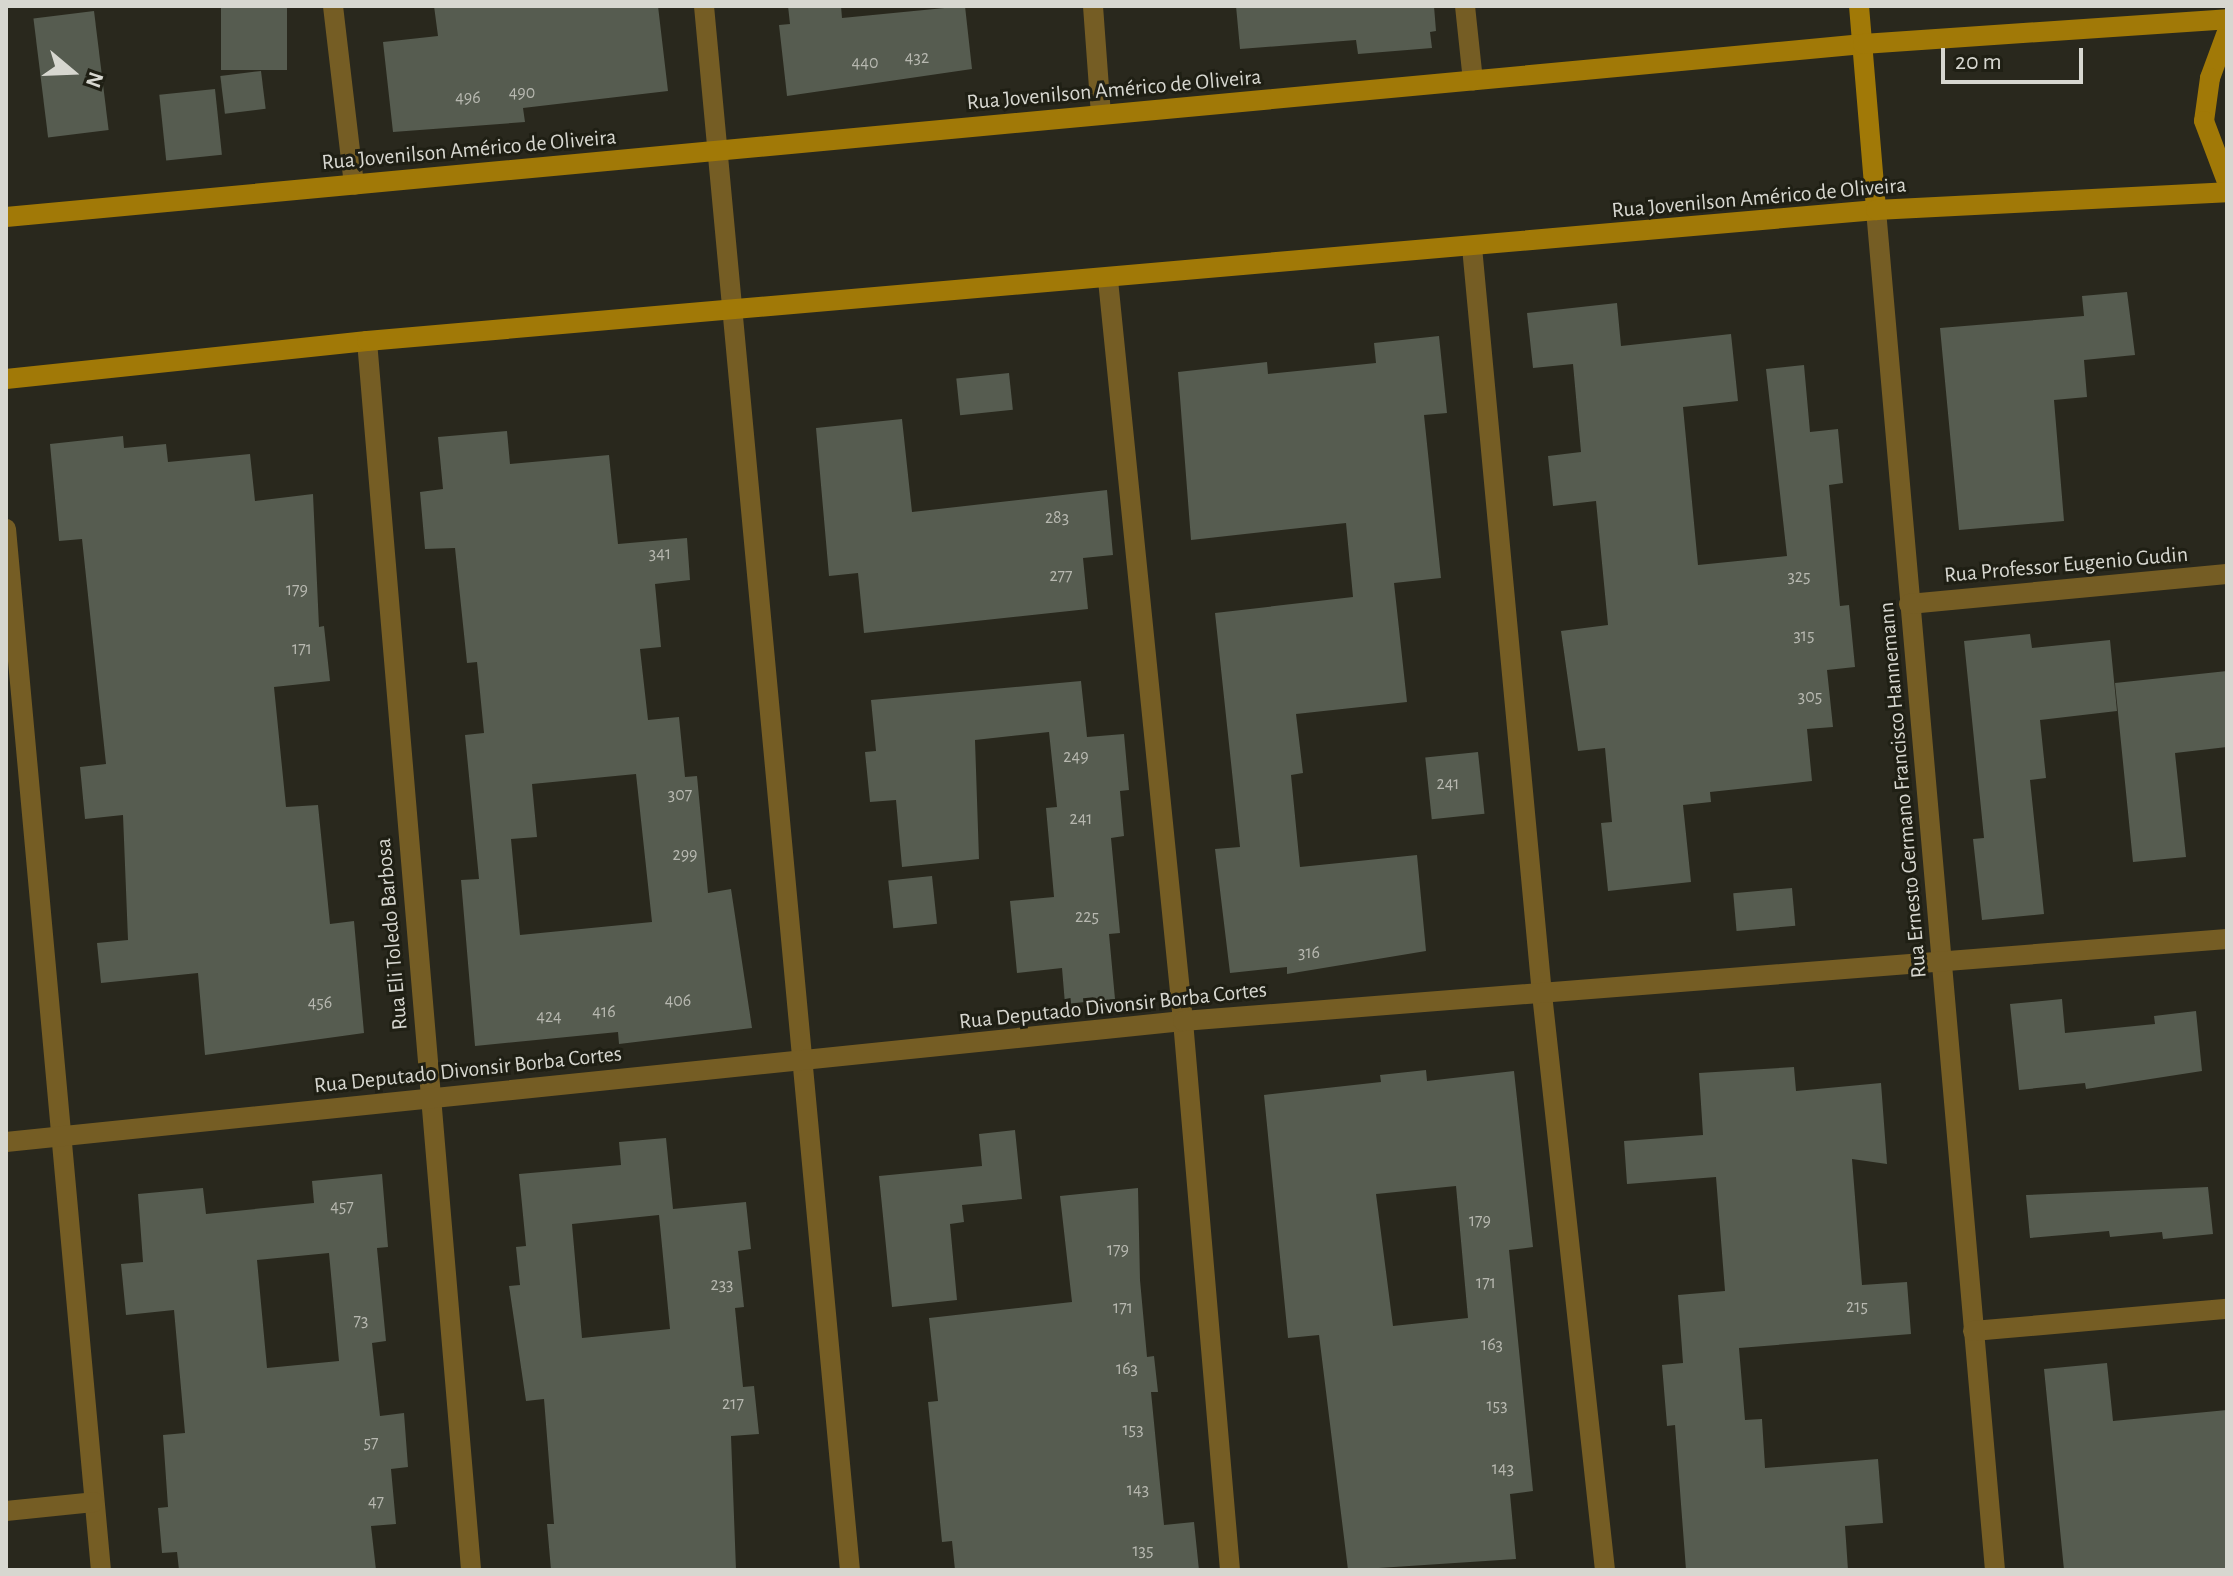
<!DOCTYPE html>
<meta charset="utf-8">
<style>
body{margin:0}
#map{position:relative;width:2233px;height:1576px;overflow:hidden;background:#29281d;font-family:"Alegreya Sans",sans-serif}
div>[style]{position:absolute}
.building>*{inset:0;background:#565c50;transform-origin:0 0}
.street>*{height:20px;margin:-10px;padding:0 10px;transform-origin:10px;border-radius:10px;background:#755d24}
.secondary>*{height:20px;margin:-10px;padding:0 10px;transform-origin:10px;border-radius:10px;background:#a17907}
span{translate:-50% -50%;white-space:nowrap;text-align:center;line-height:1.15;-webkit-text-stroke:6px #1f1f14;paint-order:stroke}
.number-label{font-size:18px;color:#b7b8b0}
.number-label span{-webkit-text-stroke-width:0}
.street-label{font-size:22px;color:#d7d7d0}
.frame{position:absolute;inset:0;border:8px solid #d7d7d0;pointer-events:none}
.north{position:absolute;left:32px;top:32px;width:80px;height:80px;-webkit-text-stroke:6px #1f1f14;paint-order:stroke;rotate:109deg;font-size:22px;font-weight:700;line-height:32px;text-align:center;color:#d7d7d0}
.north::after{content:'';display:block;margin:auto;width:28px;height:36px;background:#d7d7d0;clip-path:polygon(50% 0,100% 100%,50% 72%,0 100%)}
.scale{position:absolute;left:1941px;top:48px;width:142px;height:36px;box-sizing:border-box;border:4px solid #d7d7d0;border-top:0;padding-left:10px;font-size:24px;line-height:28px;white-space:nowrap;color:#d7d7d0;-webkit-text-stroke:6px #1f1f14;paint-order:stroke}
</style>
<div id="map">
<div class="building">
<div style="left:221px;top:6px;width:66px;height:64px"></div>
<div style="clip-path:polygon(434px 6px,658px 6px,668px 91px,523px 108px,525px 122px,393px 132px,383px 42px,438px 36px)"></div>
<div style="clip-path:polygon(788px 6px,841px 6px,842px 18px,965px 6px,972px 69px,787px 96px,779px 25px,790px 24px)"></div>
<div style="clip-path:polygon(1236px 6px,1434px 6px,1436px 31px,1430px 32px,1432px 48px,1358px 54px,1356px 40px,1240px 49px)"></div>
<div style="left:94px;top:11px;width:120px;height:61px;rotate:83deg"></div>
<div style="left:261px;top:71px;width:38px;height:41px;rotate:83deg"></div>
<div style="left:215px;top:89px;width:66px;height:56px;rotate:84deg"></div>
<div style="clip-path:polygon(2127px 292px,2135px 355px,2084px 360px,2087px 397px,2054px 400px,2064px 521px,1959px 530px,1940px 328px,2084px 316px,2082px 296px)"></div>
<div style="clip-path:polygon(1617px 303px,1621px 346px,1731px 334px,1738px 401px,1683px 407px,1698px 565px,1787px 556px,1766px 369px,1804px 365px,1810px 432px,1838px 429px,1843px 483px,1829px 485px,1840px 606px,1849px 605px,1855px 667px,1827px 670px,1833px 727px,1807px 729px,1812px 781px,1710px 792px,1711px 802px,1683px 805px,1691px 882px,1608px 891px,1601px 823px,1612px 822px,1605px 748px,1578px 751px,1561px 631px,1608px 625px,1596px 501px,1553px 506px,1548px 456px,1581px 452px,1573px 364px,1533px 368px,1527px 313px)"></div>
<div style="clip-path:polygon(1439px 336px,1447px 413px,1424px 415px,1441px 578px,1394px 583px,1407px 702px,1296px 714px,1303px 773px,1291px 775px,1300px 867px,1417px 855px,1426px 951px,1287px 974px,1287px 967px,1230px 973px,1215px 849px,1240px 847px,1215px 613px,1353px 597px,1346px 523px,1191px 540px,1178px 372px,1267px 362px,1268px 374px,1376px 363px,1374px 343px)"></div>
<div style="left:1009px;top:373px;width:37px;height:53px;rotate:84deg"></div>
<div style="clip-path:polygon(902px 419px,912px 512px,1107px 490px,1113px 555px,1083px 558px,1088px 609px,864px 633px,858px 573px,829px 576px,816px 428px)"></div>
<div style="clip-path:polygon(evenodd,507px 431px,510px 464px,609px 455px,618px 544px,687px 538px,690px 580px,655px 584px,661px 647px,640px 649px,648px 720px,679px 717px,685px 777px,697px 776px,708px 893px,731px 889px,752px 1028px,619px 1044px,618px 1032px,475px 1046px,461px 880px,479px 879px,465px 735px,484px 733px,477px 662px,467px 663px,455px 548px,425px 549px,420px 492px,443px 489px,438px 437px,507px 431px,636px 774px,652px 922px,520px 935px,511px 839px,537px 837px,532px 784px,636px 774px)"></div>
<div style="clip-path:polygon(123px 436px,124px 448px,166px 444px,168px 462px,250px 454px,255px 501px,313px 494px,319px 627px,324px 626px,330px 681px,274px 687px,286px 807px,318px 805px,330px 924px,354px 921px,364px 1033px,205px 1055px,198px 973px,101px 983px,97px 943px,128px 940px,123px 815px,85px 819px,80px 767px,106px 764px,82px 539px,59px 541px,50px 444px)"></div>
<div style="clip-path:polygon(2030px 634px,2032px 648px,2110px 640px,2117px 711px,2040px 720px,2046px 778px,2030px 780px,2044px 914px,1982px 920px,1973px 839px,1984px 838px,1964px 641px)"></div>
<div style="clip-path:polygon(2227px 671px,2227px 747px,2175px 753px,2186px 857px,2133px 862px,2115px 683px)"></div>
<div style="clip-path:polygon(1081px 681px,1087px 737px,1124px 734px,1129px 790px,1120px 791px,1124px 836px,1111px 838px,1120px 933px,1109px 934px,1115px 999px,1065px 1004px,1062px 968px,1017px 973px,1010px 901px,1054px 897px,1046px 808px,1057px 807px,1049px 732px,975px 740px,979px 859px,902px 867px,896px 800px,870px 802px,865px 752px,876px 751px,871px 700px)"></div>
<div style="left:1478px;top:752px;width:62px;height:53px;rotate:84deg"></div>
<div style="left:932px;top:876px;width:48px;height:44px;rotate:84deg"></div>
<div style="left:1792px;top:888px;width:38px;height:59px;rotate:85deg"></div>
<div style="clip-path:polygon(2062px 999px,2065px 1033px,2155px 1024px,2154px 1016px,2196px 1011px,2202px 1071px,2086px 1089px,2085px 1083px,2019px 1090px,2010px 1004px)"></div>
<div style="clip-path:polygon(1794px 1067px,1796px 1091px,1881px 1083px,1887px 1164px,1852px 1159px,1862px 1285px,1907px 1282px,1911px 1334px,1739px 1348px,1745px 1420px,1762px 1419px,1765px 1468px,1878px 1459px,1883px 1523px,1845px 1526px,1848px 1570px,1686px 1570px,1675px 1425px,1667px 1426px,1662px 1365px,1683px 1363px,1678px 1295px,1725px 1291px,1716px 1177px,1627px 1184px,1624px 1141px,1703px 1135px,1699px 1073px)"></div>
<div style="clip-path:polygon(evenodd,1426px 1070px,1427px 1081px,1514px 1071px,1533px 1247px,1509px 1250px,1533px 1491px,1510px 1494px,1516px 1559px,1348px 1570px,1319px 1335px,1288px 1338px,1264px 1095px,1381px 1082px,1380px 1075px,1426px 1070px,1456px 1186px,1468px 1318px,1393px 1326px,1376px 1194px,1456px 1186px)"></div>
<div style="clip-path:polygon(1015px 1130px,1022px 1199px,962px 1205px,964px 1222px,950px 1224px,957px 1300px,892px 1307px,879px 1176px,982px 1166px,979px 1134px)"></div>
<div style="clip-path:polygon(evenodd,666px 1138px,673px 1209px,746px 1202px,751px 1249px,738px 1251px,744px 1307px,735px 1308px,743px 1387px,754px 1386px,759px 1434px,731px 1436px,736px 1570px,551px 1570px,547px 1524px,554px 1524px,544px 1399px,526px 1401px,509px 1286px,520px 1285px,516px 1247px,526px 1246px,519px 1174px,621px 1165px,619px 1142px,666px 1138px,659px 1215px,670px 1329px,582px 1338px,572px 1224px,659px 1215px)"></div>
<div style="clip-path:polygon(evenodd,382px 1174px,388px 1247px,377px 1248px,386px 1341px,372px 1343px,380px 1416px,404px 1413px,408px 1467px,391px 1469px,396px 1524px,371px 1526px,376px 1570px,179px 1570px,177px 1552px,162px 1553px,158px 1508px,168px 1507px,163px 1435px,185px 1433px,174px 1310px,126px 1315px,121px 1264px,143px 1262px,138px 1194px,203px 1188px,206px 1214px,314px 1203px,312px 1181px,382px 1174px,329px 1253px,339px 1361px,267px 1368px,257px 1260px,329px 1253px)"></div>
<div style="clip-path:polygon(2208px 1187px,2213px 1234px,2163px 1239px,2162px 1232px,2110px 1237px,2109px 1231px,2030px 1238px,2026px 1195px)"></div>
<div style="clip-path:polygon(1138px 1188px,1140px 1280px,1147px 1357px,1154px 1356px,1158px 1392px,1151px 1392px,1164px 1525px,1194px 1522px,1199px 1570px,955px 1570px,952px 1541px,942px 1542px,928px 1402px,938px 1401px,929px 1318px,1072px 1302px,1060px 1196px)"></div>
<div style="clip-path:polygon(2107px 1363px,2113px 1421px,2227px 1410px,2227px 1570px,2064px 1570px,2044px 1369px)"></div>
</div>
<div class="street">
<div style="left:333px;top:6px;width:180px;rotate:83.3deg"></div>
<div style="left:704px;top:6px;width:1571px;rotate:84.67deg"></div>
<div style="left:1093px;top:6px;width:109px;rotate:85.8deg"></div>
<div style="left:1465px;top:6px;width:75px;rotate:83.9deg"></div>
<div style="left:1876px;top:210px;width:1365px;rotate:85deg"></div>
<div style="left:1472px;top:247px;width:750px;rotate:84.65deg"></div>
<div style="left:1542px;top:994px;width:579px;rotate:83.76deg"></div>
<div style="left:1108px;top:280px;width:745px;rotate:84.22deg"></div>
<div style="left:1183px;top:1021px;width:551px;rotate:85.11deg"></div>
<div style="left:367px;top:341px;width:1233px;rotate:85.16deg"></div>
<div style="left:6px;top:529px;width:1045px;rotate:84.79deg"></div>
<div style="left:1909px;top:604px;width:319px;rotate:-5.4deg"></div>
<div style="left:6px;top:1142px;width:1183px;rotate:-5.87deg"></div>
<div style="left:1183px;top:1021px;width:1047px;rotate:-4.49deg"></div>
<div style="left:1973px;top:1331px;width:255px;rotate:-5deg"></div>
<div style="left:6px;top:1511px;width:88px;rotate:-5.8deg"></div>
</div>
<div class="secondary">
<div style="left:1859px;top:6px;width:205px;rotate:85.2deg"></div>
<div style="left:2227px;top:32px;width:49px;rotate:110.3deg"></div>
<div style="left:2210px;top:78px;width:43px;rotate:97.9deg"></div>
<div style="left:2204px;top:121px;width:65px;rotate:69.3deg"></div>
<div style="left:6px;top:217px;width:1865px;rotate:-5.32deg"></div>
<div style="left:1863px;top:44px;width:365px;rotate:-3.9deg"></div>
<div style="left:6px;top:379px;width:363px;rotate:-6deg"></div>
<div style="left:367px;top:341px;width:1515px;rotate:-4.96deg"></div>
<div style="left:1876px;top:210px;width:351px;rotate:-2.9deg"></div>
</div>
<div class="number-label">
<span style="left:917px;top:58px">432</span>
<span style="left:865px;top:63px">440</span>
<span style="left:522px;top:93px">490</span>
<span style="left:468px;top:98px">496</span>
<span style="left:1057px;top:518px">283</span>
<span style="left:660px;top:554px">341</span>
<span style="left:1061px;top:576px">277</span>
<span style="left:1799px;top:577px">325</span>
<span style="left:297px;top:590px">179</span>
<span style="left:1804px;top:636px">315</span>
<span style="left:302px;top:649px">171</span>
<span style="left:1810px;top:697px">305</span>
<span style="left:1076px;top:757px">249</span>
<span style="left:1448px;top:784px">241</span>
<span style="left:680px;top:795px">307</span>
<span style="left:1081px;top:819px">241</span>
<span style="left:685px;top:855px">299</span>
<span style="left:1087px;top:917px">225</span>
<span style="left:1309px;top:953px">316</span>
<span style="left:678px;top:1001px">406</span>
<span style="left:320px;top:1003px">456</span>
<span style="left:604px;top:1012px">416</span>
<span style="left:549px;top:1017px">424</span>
<span style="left:342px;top:1207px">457</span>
<span style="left:1480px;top:1221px">179</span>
<span style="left:1118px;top:1250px">179</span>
<span style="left:1486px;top:1283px">171</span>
<span style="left:722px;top:1285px">233</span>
<span style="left:1857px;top:1307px">215</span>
<span style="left:1123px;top:1308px">171</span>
<span style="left:361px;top:1321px">73</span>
<span style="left:1492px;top:1345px">163</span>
<span style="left:1127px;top:1369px">163</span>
<span style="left:733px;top:1404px">217</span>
<span style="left:1497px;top:1406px">153</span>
<span style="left:1133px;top:1430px">153</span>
<span style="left:371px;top:1443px">57</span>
<span style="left:1503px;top:1469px">143</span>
<span style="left:1138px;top:1490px">143</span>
<span style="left:376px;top:1502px">47</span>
<span style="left:1143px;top:1551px">135</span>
</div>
<div class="street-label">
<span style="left:1114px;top:90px;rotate:-5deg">Rua Jovenilson Américo de Oliveira</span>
<span style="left:469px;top:150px;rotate:-5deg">Rua Jovenilson Américo de Oliveira</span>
<span style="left:1759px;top:198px;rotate:-5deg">Rua Jovenilson Américo de Oliveira</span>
<span style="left:2066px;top:565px;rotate:-5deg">Rua Professor Eugenio Gudin</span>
<span style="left:1903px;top:790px;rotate:-95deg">Rua Ernesto Germano Francisco Hannemann</span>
<span style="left:392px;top:934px;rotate:-95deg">Rua Eli Toledo Barbosa</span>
<span style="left:1113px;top:1006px;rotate:-6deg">Rua Deputado Divonsir Borba Cortes</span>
<span style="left:468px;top:1070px;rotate:-6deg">Rua Deputado Divonsir Borba Cortes</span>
</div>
<div class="frame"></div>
<div class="north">N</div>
<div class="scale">20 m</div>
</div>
